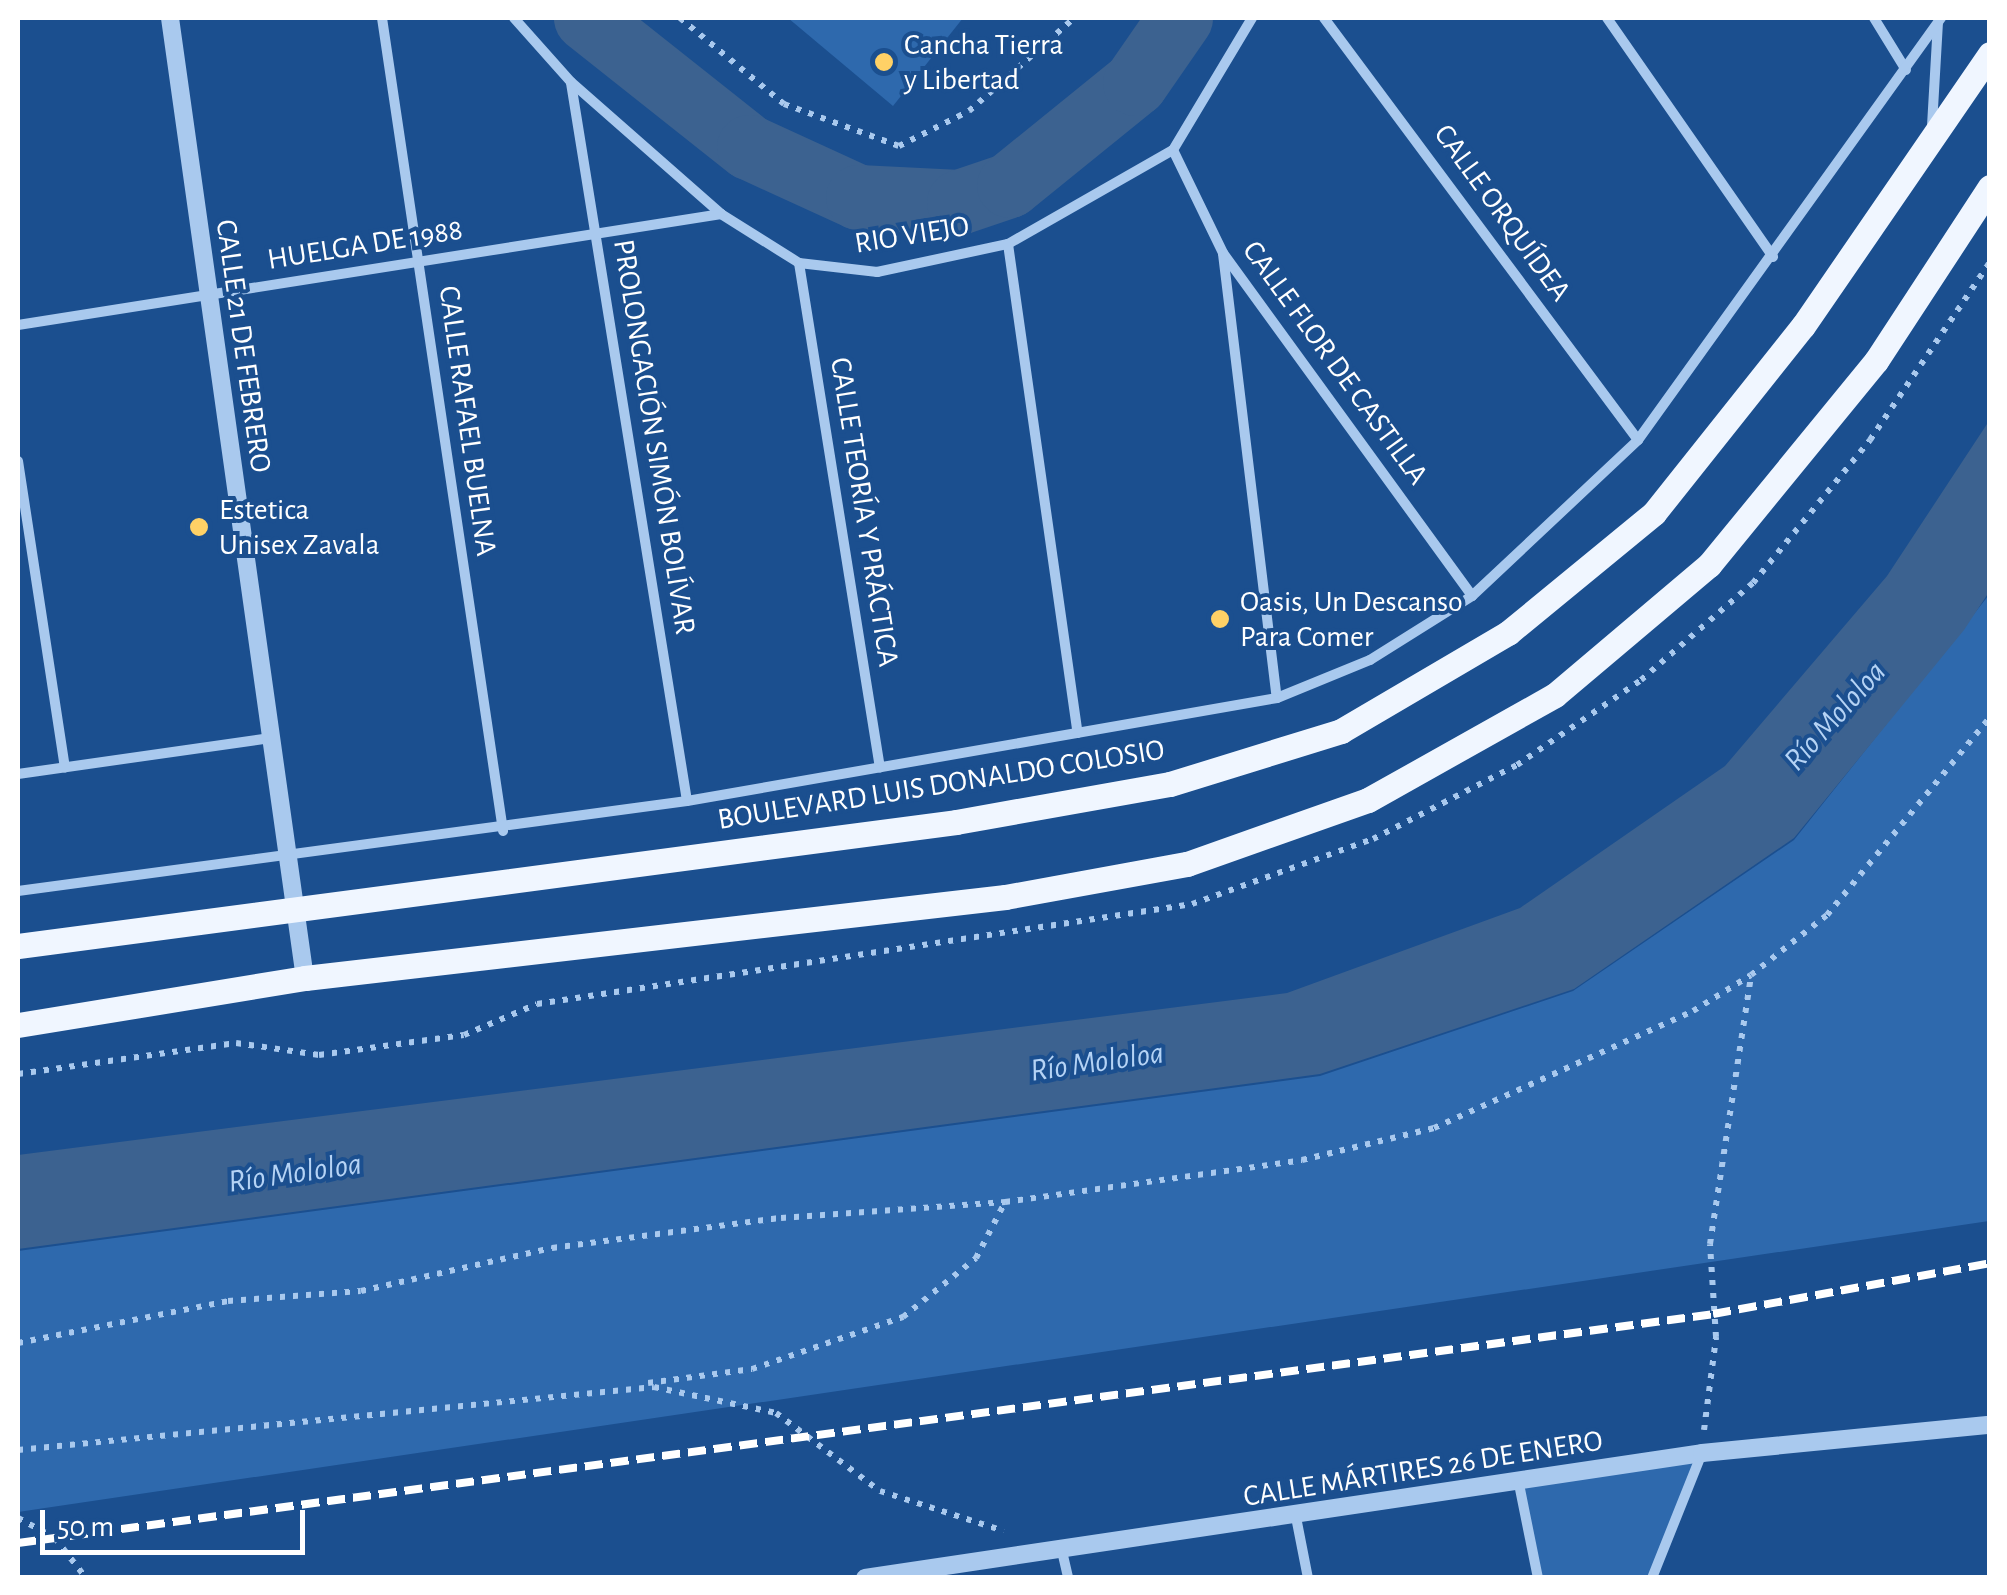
<!DOCTYPE html>
<meta charset="utf-8">
<style>
body{margin:0}
#map{position:relative;width:2007px;height:1595px;overflow:hidden;background:#1b4f8f;font-family:"Alegreya Sans",sans-serif}
div>[style]{position:absolute}
.green>*{inset:0;background:#2e69ad}
.water>*{inset:0;background:#3c6290}
.river>*{height:65px;margin:-32.5px;padding:0 32.5px;transform-origin:32.5px;border-radius:32.5px;background:#3c6290}
.path>*{height:6px;margin-top:-3px;transform-origin:0;background:repeating-linear-gradient(90deg,#a9c9ee 0 5px,transparent 0 13px)}
.minor>*{height:10px;margin:-5px;padding:0 5px;transform-origin:5px;border-radius:5px;background:#a9c9ee}
.tertiary>*{height:18px;margin:-9px;padding:0 9px;transform-origin:9px;border-radius:9px;background:#a9c9ee}
.primary>*{height:25px;margin:-12.5px;padding:0 12.5px;transform-origin:12.5px;border-radius:12.5px;background:#f0f6ff}
.rail>*{height:8px;margin-top:-4px;transform-origin:0;background:repeating-linear-gradient(90deg,#fff 0 18px,transparent 0 26px)}
.dots>*{width:28px;height:28px;translate:-50% -50%;box-sizing:border-box;border:5px solid #1b4f8f;border-radius:50%}
span{translate:-50% -50%;white-space:nowrap;text-align:center;line-height:1.15;-webkit-text-stroke:8px #1b4f8f;paint-order:stroke}
.poi-label{font-size:30px;color:#fff}
.left{translate:0 -50%;text-align:left}
.street-label{font-size:30px;color:#fff}
.water-label{font-size:32px;color:#b5d3f5;font-style:italic}
.frame{position:absolute;inset:0;border:20px solid #fff;pointer-events:none}
.scale{position:absolute;left:40px;top:1510px;width:265px;height:45px;box-sizing:border-box;border:5px solid #fff;border-top:0;padding-left:12px;font-size:30px;line-height:35px;white-space:nowrap;color:#fff;-webkit-text-stroke:8px #1b4f8f;paint-order:stroke}
</style>
<div id="map">
<div class="green">
<div style="clip-path:polygon(788px 18px,963px 18px,893px 106px)"></div>
<div style="clip-path:polygon(1989px 595px,1989px 1221px,18px 1512px,18px 1251px,1320px 1076px,1573px 991px,1794px 840px)"></div>
<div style="clip-path:polygon(1702px 1453px,1652px 1577px,1538px 1577px,1519px 1484px)"></div>
</div>
<div class="water">
<div style="clip-path:polygon(1989px 421px,1989px 592px,1964px 630px,1794px 838px,1574px 989px,1320px 1074px,18px 1249px,18px 1155px,1287px 993px,1520px 908px,1725px 766px,1887px 576px)"></div>
</div>
<div class="river">
<div style="left:586px;top:18px;width:208px;rotate:38.4deg"></div>
<div style="left:749px;top:147px;width:120px;rotate:24.6deg"></div>
<div style="left:858px;top:197px;width:101px;rotate:2.8deg"></div>
<div style="left:959px;top:202px;width:53px;rotate:-18.8deg"></div>
<div style="left:1009px;top:185px;width:162px;rotate:-39deg"></div>
<div style="left:1135px;top:83px;width:79px;rotate:-55.3deg"></div>
</div>
<div class="path">
<div style="left:680px;top:18px;width:135px;rotate:39.6deg"></div>
<div style="left:784px;top:104px;width:122px;rotate:20.1deg"></div>
<div style="left:899px;top:146px;width:78px;rotate:-26.6deg"></div>
<div style="left:969px;top:111px;width:140px;rotate:-41.5deg"></div>
<div style="left:18px;top:1074px;width:220px;rotate:-8.1deg"></div>
<div style="left:236px;top:1043px;width:84px;rotate:8.2deg"></div>
<div style="left:319px;top:1055px;width:146px;rotate:-7.9deg"></div>
<div style="left:464px;top:1035px;width:79px;rotate:-23deg"></div>
<div style="left:537px;top:1004px;width:663px;rotate:-8.68deg"></div>
<div style="left:1192px;top:904px;width:192px;rotate:-19.8deg"></div>
<div style="left:1373px;top:839px;width:162px;rotate:-27.2deg"></div>
<div style="left:1517px;top:765px;width:150px;rotate:-34.4deg"></div>
<div style="left:1641px;top:680px;width:148px;rotate:-40.9deg"></div>
<div style="left:1753px;top:583px;width:185px;rotate:-50.7deg"></div>
<div style="left:1870px;top:440px;width:215px;rotate:-56deg"></div>
<div style="left:18px;top:1343px;width:214px;rotate:-11.3deg"></div>
<div style="left:228px;top:1301px;width:133px;rotate:-4.3deg"></div>
<div style="left:361px;top:1291px;width:196px;rotate:-12.7deg"></div>
<div style="left:552px;top:1248px;width:231px;rotate:-7.5deg"></div>
<div style="left:781px;top:1218px;width:225px;rotate:-4.1deg"></div>
<div style="left:1005px;top:1202px;width:300px;rotate:-8deg"></div>
<div style="left:1302px;top:1160px;width:136px;rotate:-13.6deg"></div>
<div style="left:1434px;top:1128px;width:284px;rotate:-24.3deg"></div>
<div style="left:1693px;top:1011px;width:68px;rotate:-31.8deg"></div>
<div style="left:1751px;top:975px;width:97px;rotate:-38.3deg"></div>
<div style="left:1827px;top:915px;width:256px;rotate:-50.5deg"></div>
<div style="left:648px;top:1383px;width:105px;rotate:-7.7deg"></div>
<div style="left:752px;top:1369px;width:160px;rotate:-19deg"></div>
<div style="left:903px;top:1317px;width:94px;rotate:-38.9deg"></div>
<div style="left:976px;top:1258px;width:63px;rotate:-62.6deg"></div>
<div style="left:1704px;top:1430px;width:94px;rotate:-82.6deg"></div>
<div style="left:1716px;top:1337px;width:93px;rotate:-93.7deg"></div>
<div style="left:1710px;top:1244px;width:271px;rotate:-81.3deg"></div>
<div style="left:18px;top:1450px;width:639px;rotate:-5.66deg"></div>
<div style="left:654px;top:1387px;width:125px;rotate:12deg"></div>
<div style="left:776px;top:1413px;width:130px;rotate:36.9deg"></div>
<div style="left:880px;top:1491px;width:130px;rotate:17.9deg"></div>
<div style="left:18px;top:1518px;width:42px;rotate:28.4deg"></div>
<div style="left:55px;top:1538px;width:51px;rotate:52.2deg"></div>
</div>
<div class="minor">
<div style="left:382px;top:18px;width:822px;rotate:81.53deg"></div>
<div style="left:514px;top:18px;width:86px;rotate:48.3deg"></div>
<div style="left:571px;top:82px;width:200px;rotate:41.3deg"></div>
<div style="left:721px;top:214px;width:92px;rotate:32.1deg"></div>
<div style="left:799px;top:263px;width:79px;rotate:6.6deg"></div>
<div style="left:877px;top:272px;width:134px;rotate:-12.1deg"></div>
<div style="left:1008px;top:244px;width:190px;rotate:-29.7deg"></div>
<div style="left:1173px;top:150px;width:154px;rotate:-59.1deg"></div>
<div style="left:1324px;top:18px;width:526px;rotate:53.35deg"></div>
<div style="left:1607px;top:18px;width:291px;rotate:55.2deg"></div>
<div style="left:1874px;top:18px;width:61px;rotate:58.4deg"></div>
<div style="left:571px;top:83px;width:727px;rotate:80.82deg"></div>
<div style="left:1932px;top:126px;width:103px;rotate:-86.7deg"></div>
<div style="left:1173px;top:150px;width:114px;rotate:64.1deg"></div>
<div style="left:1223px;top:253px;width:424px;rotate:54deg"></div>
<div style="left:1008px;top:244px;width:494px;rotate:81.9deg"></div>
<div style="left:1223px;top:254px;width:447px;rotate:83.1deg"></div>
<div style="left:799px;top:263px;width:511px;rotate:80.89deg"></div>
<div style="left:18px;top:325px;width:712px;rotate:-8.97deg"></div>
<div style="left:18px;top:461px;width:310px;rotate:81.3deg"></div>
<div style="left:18px;top:774px;width:255px;rotate:-8.1deg"></div>
<div style="left:18px;top:891px;width:675px;rotate:-7.66deg"></div>
<div style="left:687px;top:801px;width:599px;rotate:-9.9deg"></div>
<div style="left:1277px;top:698px;width:100px;rotate:-22.2deg"></div>
<div style="left:1370px;top:660px;width:120px;rotate:-32.1deg"></div>
<div style="left:1472px;top:596px;width:228px;rotate:-43.2deg"></div>
<div style="left:1638px;top:440px;width:520px;rotate:-54.32deg"></div>
<div style="left:1519px;top:1484px;width:96px;rotate:78.6deg"></div>
<div style="left:1296px;top:1517px;width:62px;rotate:78.9deg"></div>
<div style="left:1062px;top:1551px;width:28px;rotate:77deg"></div>
<div style="left:1652px;top:1578px;width:135px;rotate:-68.2deg"></div>
</div>
<div class="tertiary">
<div style="left:170px;top:18px;width:969px;rotate:82deg"></div>
<div style="left:865px;top:1578px;width:846px;rotate:-8.49deg"></div>
<div style="left:1702px;top:1453px;width:289px;rotate:-5.6deg"></div>
</div>
<div class="primary">
<div style="left:18px;top:946px;width:946px;rotate:-7.53deg"></div>
<div style="left:956px;top:822px;width:217px;rotate:-10.1deg"></div>
<div style="left:1170px;top:784px;width:179px;rotate:-17.2deg"></div>
<div style="left:1341px;top:731px;width:194px;rotate:-30.4deg"></div>
<div style="left:1508px;top:633px;width:189px;rotate:-39.4deg"></div>
<div style="left:1654px;top:513px;width:239px;rotate:-51.5deg"></div>
<div style="left:1803px;top:326px;width:330px;rotate:-55.5deg"></div>
<div style="left:18px;top:1025px;width:291px;rotate:-9.3deg"></div>
<div style="left:305px;top:978px;width:705px;rotate:-6.6deg"></div>
<div style="left:1005px;top:897px;width:185px;rotate:-10.3deg"></div>
<div style="left:1187px;top:864px;width:192px;rotate:-19.5deg"></div>
<div style="left:1368px;top:800px;width:214px;rotate:-29.3deg"></div>
<div style="left:1555px;top:695px;width:202px;rotate:-40.2deg"></div>
<div style="left:1709px;top:565px;width:264px;rotate:-50.7deg"></div>
<div style="left:1876px;top:361px;width:208px;rotate:-56.8deg"></div>
</div>
<div class="rail">
<div style="left:18px;top:1543px;width:1710px;rotate:-7.69deg"></div>
<div style="left:1713px;top:1314px;width:282px;rotate:-10.4deg"></div>
</div>
<div class="dots">
<div style="left:884px;top:62px;background:#ffd166"></div>
<div style="left:199px;top:527px;background:#ffd166"></div>
<div style="left:1220px;top:619px;background:#ffd166"></div>
</div>
<div class="poi-label">
<span class="left" style="left:904px;top:62px">Cancha Tierra<br>y Libertad</span>
<span class="left" style="left:219px;top:527px">Estetica<br>Unisex Zavala</span>
<span class="left" style="left:1240px;top:619px">Oasis, Un Descanso<br>Para Comer</span>
</div>
<div class="street-label">
<span style="left:1502px;top:213px;rotate:54deg">CALLE ORQUÍDEA</span>
<span style="left:912px;top:235px;rotate:-9deg">RIO VIEJO</span>
<span style="left:365px;top:245px;rotate:-9deg">HUELGA DE 1988</span>
<span style="left:243px;top:346px;rotate:82deg">CALLE 21 DE FEBRERO</span>
<span style="left:1335px;top:363px;rotate:54deg">CALLE FLOR DE CASTILLA</span>
<span style="left:467px;top:421px;rotate:82deg">CALLE RAFAEL BUELNA</span>
<span style="left:654px;top:437px;rotate:81deg">PROLONGACIÓN SIMÓN BOLÍVAR</span>
<span style="left:864px;top:512px;rotate:81deg">CALLE TEORÍA Y PRÁCTICA</span>
<span style="left:941px;top:785px;rotate:-9deg">BOULEVARD LUIS DONALDO COLOSIO</span>
<span style="left:1423px;top:1469px;rotate:-9deg">CALLE MÁRTIRES 26 DE ENERO</span>
</div>
<div class="water-label">
<span style="left:1835px;top:716px;rotate:-48deg">Río Mololoa</span>
<span style="left:1097px;top:1062px;rotate:-8deg">Río Mololoa</span>
<span style="left:295px;top:1173px;rotate:-8deg">Río Mololoa</span>
</div>
<div class="frame"></div>
<div class="scale">50 m</div>
</div>
